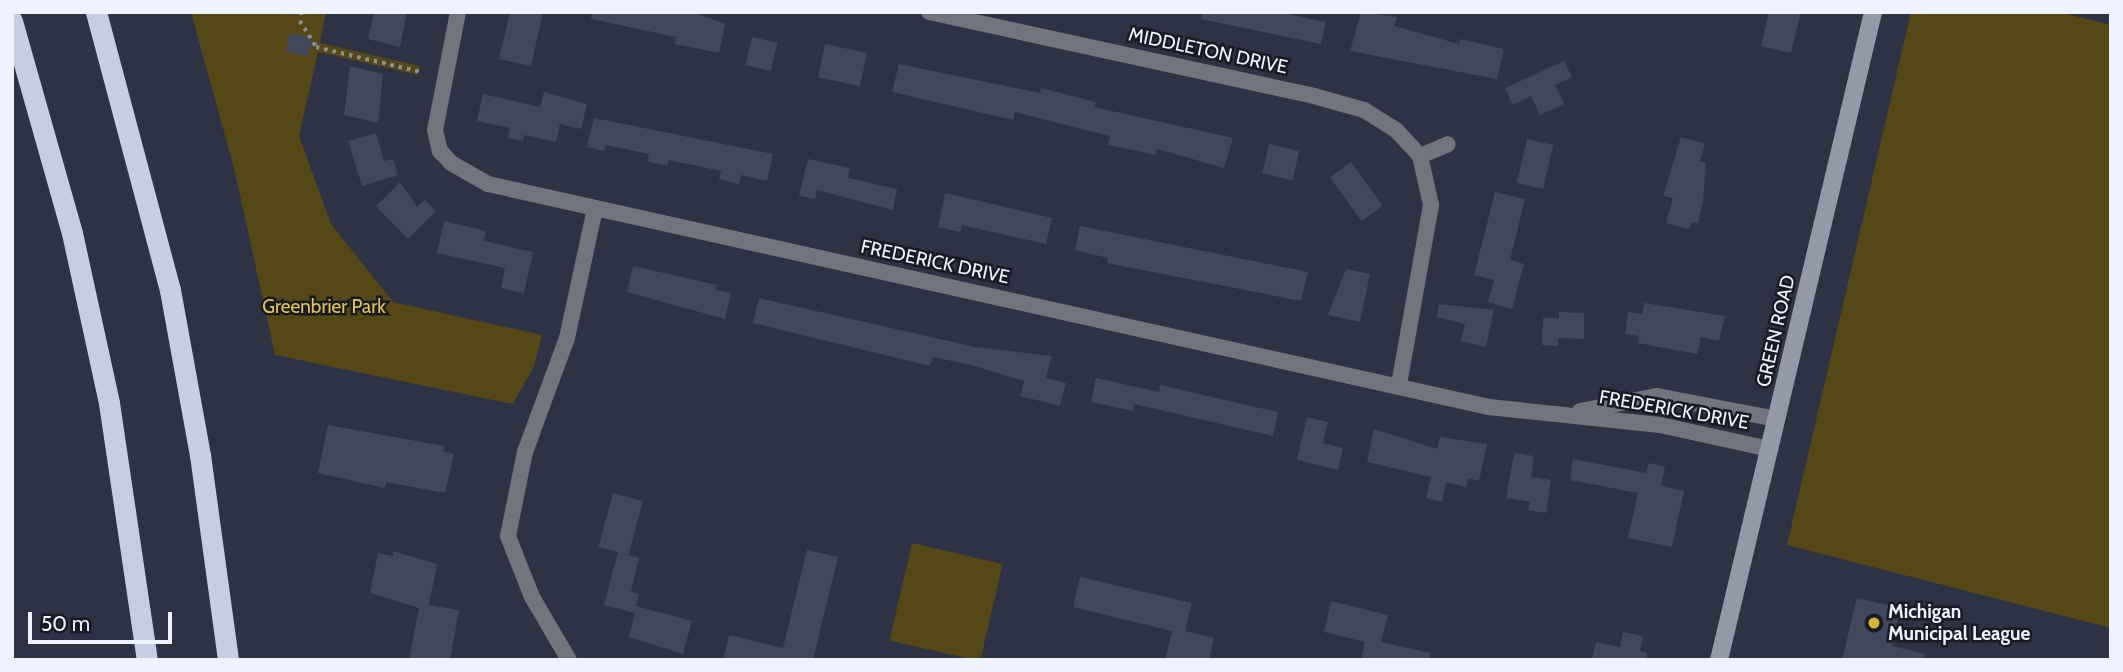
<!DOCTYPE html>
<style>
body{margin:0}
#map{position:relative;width:2123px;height:672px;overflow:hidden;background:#2d3345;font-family:Cabin,sans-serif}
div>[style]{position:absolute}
.green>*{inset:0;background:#554716;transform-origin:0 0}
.building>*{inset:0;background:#42485c;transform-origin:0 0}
.path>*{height:3.5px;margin-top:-1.75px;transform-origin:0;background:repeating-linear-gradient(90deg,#898e9d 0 3.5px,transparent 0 8.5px)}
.street>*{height:16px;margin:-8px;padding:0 8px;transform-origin:8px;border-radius:8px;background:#71757e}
.secondary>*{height:18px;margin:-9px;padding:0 9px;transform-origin:9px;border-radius:9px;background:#9499a8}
.highway>*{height:21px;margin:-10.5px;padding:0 10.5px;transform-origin:10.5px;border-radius:10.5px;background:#c6cee6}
.dots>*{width:19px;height:19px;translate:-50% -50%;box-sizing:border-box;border:4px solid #181b24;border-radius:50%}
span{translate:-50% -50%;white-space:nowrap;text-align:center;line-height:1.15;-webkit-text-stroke:5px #181b24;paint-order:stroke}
.street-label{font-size:19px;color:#eef3ff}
.park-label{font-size:19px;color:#e5c350}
.poi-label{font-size:19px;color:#eef3ff;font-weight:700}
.left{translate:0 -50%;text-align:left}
.frame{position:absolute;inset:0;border:14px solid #eef3ff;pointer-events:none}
.scale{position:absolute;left:28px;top:612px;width:144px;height:32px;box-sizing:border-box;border:4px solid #eef3ff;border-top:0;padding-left:9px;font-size:21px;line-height:24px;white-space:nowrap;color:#eef3ff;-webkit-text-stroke:5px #181b24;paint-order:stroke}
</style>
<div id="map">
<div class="green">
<div style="clip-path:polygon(191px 12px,326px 12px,320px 43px,420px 66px,418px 75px,318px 52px,299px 136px,331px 224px,393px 302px,542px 335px,534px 366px,513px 404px,275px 355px,235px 172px)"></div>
<div style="clip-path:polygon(1911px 12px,2059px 12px,2111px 25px,2111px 628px,1787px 545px)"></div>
<div style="left:912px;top:543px;width:93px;height:100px;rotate:13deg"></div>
</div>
<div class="building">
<div style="clip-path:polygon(374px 12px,407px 12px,400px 47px,368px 39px)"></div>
<div style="clip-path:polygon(510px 12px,543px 12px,531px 66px,499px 59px)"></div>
<div style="clip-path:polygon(592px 12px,693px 12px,725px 24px,719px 53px,675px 44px,676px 37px,591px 19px)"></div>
<div style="clip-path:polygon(1202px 12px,1278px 12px,1326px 22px,1321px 44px,1201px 19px)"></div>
<div style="clip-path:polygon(1361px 12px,1397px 17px,1394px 26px,1459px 44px,1460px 39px,1504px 49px,1497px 79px,1350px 51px)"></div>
<div style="clip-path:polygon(1769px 12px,1801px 12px,1791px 53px,1761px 46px)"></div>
<div style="left:290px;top:33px;width:23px;height:19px;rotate:13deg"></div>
<div style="left:752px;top:37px;width:26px;height:29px;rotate:13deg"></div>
<div style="left:825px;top:44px;width:43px;height:34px;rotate:12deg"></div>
<div style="clip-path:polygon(1564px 61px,1572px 77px,1555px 85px,1564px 104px,1540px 115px,1531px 96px,1513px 105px,1505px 88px)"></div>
<div style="clip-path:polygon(899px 64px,1040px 93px,1041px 88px,1096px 102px,1094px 107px,1233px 138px,1224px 168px,1157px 149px,1156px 155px,1108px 145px,1110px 136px,1015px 112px,1013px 120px,892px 92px)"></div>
<div style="clip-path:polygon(350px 66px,383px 74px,378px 123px,344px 115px)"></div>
<div style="clip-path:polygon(544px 92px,587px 104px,581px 129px,560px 124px,556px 142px,524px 135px,523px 141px,508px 138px,510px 128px,477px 121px,483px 94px,540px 107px)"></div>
<div style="clip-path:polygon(594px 118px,773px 154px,767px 181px,741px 175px,739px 184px,719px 179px,721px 171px,669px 160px,667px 166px,647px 161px,649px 154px,606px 145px,604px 151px,587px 147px)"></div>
<div style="clip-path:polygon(376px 133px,384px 161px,393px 159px,398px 175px,362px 186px,348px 141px)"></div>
<div style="clip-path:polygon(1681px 137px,1705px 144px,1700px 161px,1706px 163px,1703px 203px,1698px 223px,1692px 222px,1689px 229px,1666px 223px,1673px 198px,1663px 196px)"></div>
<div style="left:1527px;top:139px;width:27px;height:45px;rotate:13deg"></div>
<div style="left:1269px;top:144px;width:31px;height:30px;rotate:13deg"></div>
<div style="clip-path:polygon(808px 159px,850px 168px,848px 178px,897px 189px,893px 210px,817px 190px,815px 199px,799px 196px)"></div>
<div style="left:1351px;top:162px;width:54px;height:26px;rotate:54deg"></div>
<div style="clip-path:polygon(400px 182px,417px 207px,425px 200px,436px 211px,408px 239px,376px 206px)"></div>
<div style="clip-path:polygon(1495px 192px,1525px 199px,1510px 260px,1524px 264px,1512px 309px,1488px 302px,1494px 280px,1474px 275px)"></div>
<div style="clip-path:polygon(945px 193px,1052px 218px,1046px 244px,962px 225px,960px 232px,938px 227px)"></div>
<div style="clip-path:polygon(444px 221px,486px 231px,484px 241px,533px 252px,524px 293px,501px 288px,505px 268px,437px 253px)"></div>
<div style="clip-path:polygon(1080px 226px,1308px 272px,1301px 301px,1107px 263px,1108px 258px,1075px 250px)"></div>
<div style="clip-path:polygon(633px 266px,717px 285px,716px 290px,731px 293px,725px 319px,627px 292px)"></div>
<div style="clip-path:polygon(1346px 269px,1370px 274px,1360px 322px,1328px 315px)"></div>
<div style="clip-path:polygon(759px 298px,975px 347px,1052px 356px,1046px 378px,1066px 383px,1060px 406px,1020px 396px,1024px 381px,971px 365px,933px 357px,930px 366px,753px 323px)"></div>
<div style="clip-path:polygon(1644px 303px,1725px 316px,1719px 341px,1701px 337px,1697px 354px,1638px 343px,1639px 336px,1625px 334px,1628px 312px,1642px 314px)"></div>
<div style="clip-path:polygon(1439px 304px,1494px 310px,1486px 347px,1461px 341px,1465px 324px,1437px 317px)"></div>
<div style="clip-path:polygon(1559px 312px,1584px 313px,1584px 339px,1558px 338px,1558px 346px,1542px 345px,1543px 318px,1559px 318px)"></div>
<div style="clip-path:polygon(1096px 378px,1159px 392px,1160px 385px,1278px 412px,1273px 436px,1134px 404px,1133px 411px,1091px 402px)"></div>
<div style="clip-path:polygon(1307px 417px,1328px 422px,1323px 443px,1343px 448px,1338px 470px,1297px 460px)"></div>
<div style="clip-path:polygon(328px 425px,444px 446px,443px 451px,454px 454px,445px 493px,386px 482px,385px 488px,318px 473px)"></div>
<div style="clip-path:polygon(1374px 429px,1437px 449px,1440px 437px,1487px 444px,1479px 481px,1468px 478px,1466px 487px,1446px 482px,1442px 502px,1426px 498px,1431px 477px,1367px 462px)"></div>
<div style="clip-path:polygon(1514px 453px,1534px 456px,1531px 477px,1551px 480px,1546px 513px,1528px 510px,1530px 502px,1506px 498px)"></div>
<div style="clip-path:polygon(1573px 459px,1646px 473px,1649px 463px,1665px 467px,1661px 486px,1684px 491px,1672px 547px,1628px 538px,1638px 493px,1570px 480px)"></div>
<div style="left:613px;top:493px;width:31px;height:56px;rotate:15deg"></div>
<div style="clip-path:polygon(807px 550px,838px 557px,813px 660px,723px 660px,729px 635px,783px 648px)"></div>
<div style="clip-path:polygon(393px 551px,437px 564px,429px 605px,459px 610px,450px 660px,409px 660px,419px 608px,370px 593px,378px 553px,393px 556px)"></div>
<div style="clip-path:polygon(618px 552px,639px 558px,631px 592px,639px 594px,636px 606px,692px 621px,683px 654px,629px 637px,635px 613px,604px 605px)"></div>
<div style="clip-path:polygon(1080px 577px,1192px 603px,1185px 631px,1214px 638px,1209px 660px,1165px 660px,1172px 631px,1073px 607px)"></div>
<div style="clip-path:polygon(1857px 598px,1900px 608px,1892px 646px,1925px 654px,1924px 660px,1842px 660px)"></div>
<div style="clip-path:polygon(1331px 601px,1388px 615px,1381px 642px,1430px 653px,1429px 660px,1361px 660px,1365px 642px,1324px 632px)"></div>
<div style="clip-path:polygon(1623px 632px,1643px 636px,1640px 651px,1647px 653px,1647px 660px,1592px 660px,1596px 642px,1620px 647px)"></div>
</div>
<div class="path">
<div style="left:302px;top:12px;width:9px;rotate:103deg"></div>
<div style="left:300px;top:21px;width:31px;rotate:58deg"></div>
<div style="left:316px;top:47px;width:108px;rotate:13.4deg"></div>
</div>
<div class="street">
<div style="left:458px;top:12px;width:120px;rotate:101deg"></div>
<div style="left:435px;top:130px;width:22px;rotate:77deg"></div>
<div style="left:440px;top:151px;width:16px;rotate:47deg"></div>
<div style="left:451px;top:163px;width:43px;rotate:29.6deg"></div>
<div style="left:488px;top:184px;width:1026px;rotate:12.56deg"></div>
<div style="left:1489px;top:407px;width:172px;rotate:6deg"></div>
<div style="left:1660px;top:425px;width:112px;rotate:12.4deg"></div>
<div style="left:929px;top:12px;width:394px;rotate:12.3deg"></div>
<div style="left:1314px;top:96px;width:52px;rotate:15.6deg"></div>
<div style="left:1364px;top:110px;width:38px;rotate:32deg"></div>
<div style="left:1396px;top:130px;width:35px;rotate:47deg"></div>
<div style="left:1420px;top:156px;width:50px;rotate:77.3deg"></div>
<div style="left:1431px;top:205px;width:183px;rotate:100.1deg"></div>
<div style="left:1420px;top:156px;width:30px;rotate:-23deg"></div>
<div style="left:1580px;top:411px;width:78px;rotate:-11deg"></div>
<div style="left:1657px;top:396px;width:121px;rotate:10.9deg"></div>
<div style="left:569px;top:660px;width:73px;rotate:-120.4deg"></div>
<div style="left:532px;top:597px;width:66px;rotate:-111.5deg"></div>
<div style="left:508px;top:536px;width:86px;rotate:-78.6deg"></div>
<div style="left:525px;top:452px;width:121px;rotate:-69.8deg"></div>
<div style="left:567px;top:338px;width:133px;rotate:-77.8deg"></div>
</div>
<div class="secondary">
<div style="left:1719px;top:660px;width:666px;rotate:-76.63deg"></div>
</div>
<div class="highway">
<div style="left:96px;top:12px;width:288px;rotate:75.1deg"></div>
<div style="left:170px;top:290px;width:168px;rotate:79.7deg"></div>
<div style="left:200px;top:455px;width:207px;rotate:82.2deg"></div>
<div style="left:12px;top:21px;width:220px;rotate:74.2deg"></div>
<div style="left:72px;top:233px;width:174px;rotate:77.7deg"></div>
<div style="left:109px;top:403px;width:260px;rotate:81.6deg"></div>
</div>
<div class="dots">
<div style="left:1874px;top:623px;background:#d8b434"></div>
</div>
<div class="street-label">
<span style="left:1208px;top:51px;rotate:12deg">MIDDLETON DRIVE</span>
<span style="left:935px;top:262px;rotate:12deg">FREDERICK DRIVE</span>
<span style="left:1776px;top:331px;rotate:-77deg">GREEN ROAD</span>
<span style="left:1674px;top:410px;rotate:10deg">FREDERICK DRIVE</span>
</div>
<div class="park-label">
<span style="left:324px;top:307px">Greenbrier Park</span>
</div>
<div class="poi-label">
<span class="left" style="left:1888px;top:623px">Michigan<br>Municipal League</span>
</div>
<div class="frame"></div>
<div class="scale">50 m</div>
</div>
